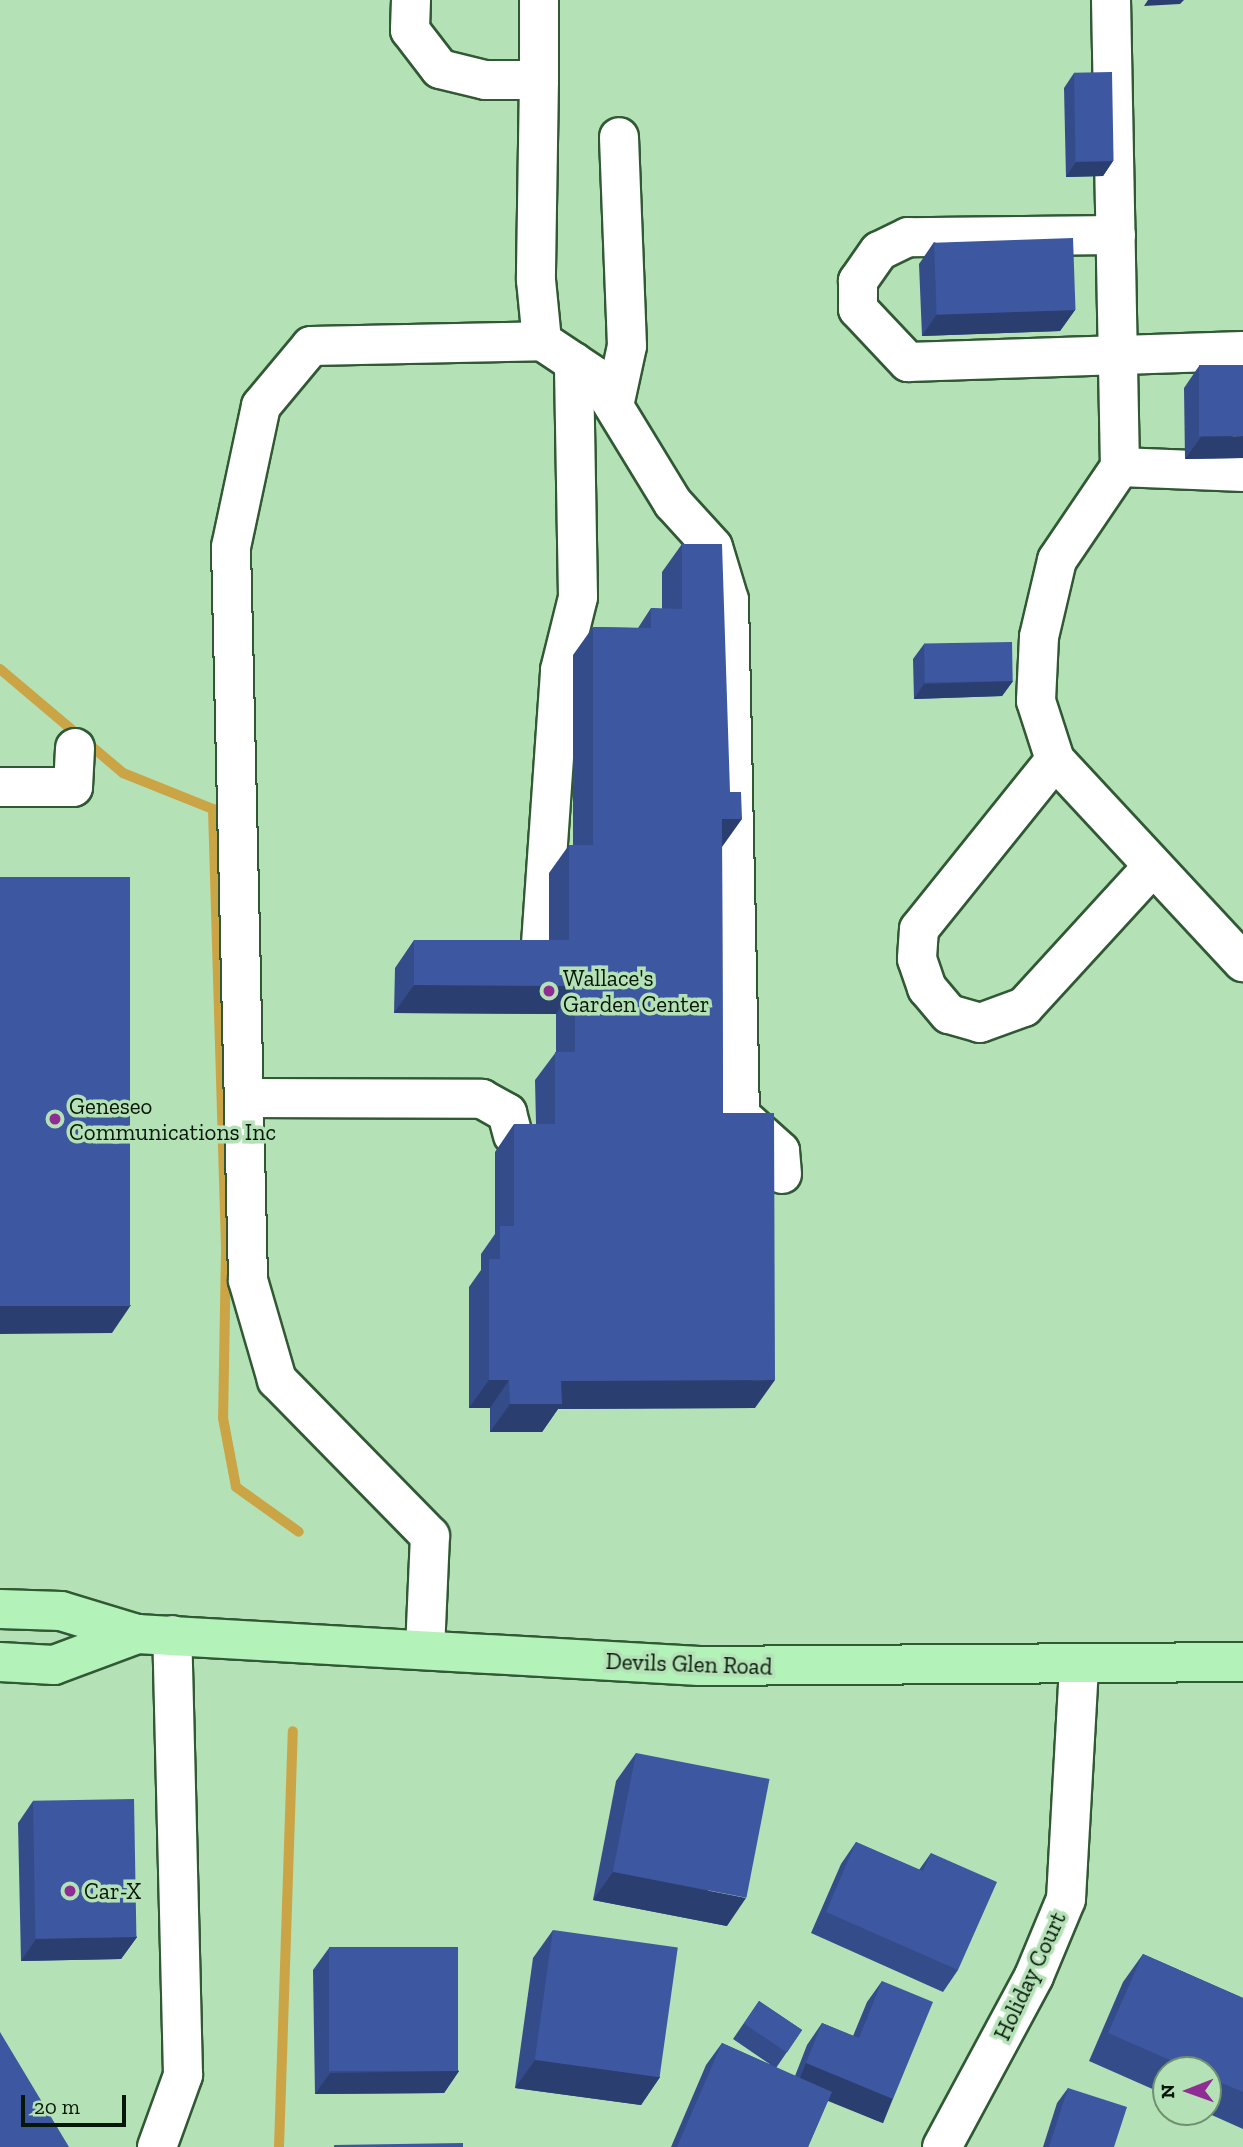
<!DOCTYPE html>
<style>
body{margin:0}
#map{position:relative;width:1243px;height:2147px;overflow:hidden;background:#b4e1b6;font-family:"Zilla Slab",serif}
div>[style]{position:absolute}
.stream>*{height:10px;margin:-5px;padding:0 5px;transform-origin:5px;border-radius:5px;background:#cba445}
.roads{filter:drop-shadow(2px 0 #305934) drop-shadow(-2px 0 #305934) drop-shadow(0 2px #305934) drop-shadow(0 -2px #305934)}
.minor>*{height:38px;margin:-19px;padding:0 19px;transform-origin:19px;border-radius:19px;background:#fff}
.major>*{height:38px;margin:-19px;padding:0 19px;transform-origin:19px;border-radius:19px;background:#b3f2b9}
.wall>*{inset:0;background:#344c8a}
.shaded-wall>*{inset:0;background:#2b3e70;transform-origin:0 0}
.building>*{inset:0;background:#3d58a0;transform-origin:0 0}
.dots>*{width:19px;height:19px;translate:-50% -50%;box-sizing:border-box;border:4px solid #b4e1b6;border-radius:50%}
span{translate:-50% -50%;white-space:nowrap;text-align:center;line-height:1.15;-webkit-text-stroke:7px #b4e1b6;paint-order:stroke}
.poi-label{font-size:23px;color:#061608}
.left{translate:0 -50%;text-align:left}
.street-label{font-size:23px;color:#061608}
.north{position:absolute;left:1152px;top:2056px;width:70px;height:70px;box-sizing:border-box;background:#b4e1b6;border:2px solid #6e9070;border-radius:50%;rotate:269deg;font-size:19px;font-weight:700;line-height:28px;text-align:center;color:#061608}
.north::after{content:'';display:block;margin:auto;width:24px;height:32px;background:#902d94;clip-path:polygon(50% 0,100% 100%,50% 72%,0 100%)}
.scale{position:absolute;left:21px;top:2095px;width:105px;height:32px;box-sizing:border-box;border:4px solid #061608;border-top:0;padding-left:9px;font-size:21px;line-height:24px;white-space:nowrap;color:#061608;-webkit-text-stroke:5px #b4e1b6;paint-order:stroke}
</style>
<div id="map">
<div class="stream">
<div style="left:0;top:669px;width:161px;rotate:40.2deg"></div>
<div style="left:123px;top:773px;width:97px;rotate:21.8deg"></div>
<div style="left:213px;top:809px;width:442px;rotate:88.3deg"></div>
<div style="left:226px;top:1251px;width:167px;rotate:91deg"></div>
<div style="left:223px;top:1418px;width:70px;rotate:79.3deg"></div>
<div style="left:236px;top:1487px;width:77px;rotate:35.5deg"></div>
<div style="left:279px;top:2147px;width:416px;rotate:-88.1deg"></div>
</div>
<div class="roads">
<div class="minor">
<div style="left:411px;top:0;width:30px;rotate:92deg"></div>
<div style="left:410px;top:30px;width:49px;rotate:52.4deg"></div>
<div style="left:440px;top:69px;width:46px;rotate:13.7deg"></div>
<div style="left:485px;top:80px;width:54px"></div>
<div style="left:539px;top:80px;width:200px;rotate:90.9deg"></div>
<div style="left:536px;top:280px;width:61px;rotate:84.4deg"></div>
<div style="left:1111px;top:0;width:467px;rotate:88.9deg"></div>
<div style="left:1120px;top:467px;width:112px;rotate:124.1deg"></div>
<div style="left:1057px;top:560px;width:79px;rotate:103.2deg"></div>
<div style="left:1039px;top:637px;width:64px;rotate:92.7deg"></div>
<div style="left:1036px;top:701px;width:62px;rotate:72.1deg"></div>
<div style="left:1055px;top:760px;width:276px;rotate:47.1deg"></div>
<div style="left:539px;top:80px;width:80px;rotate:-90deg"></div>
<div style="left:1116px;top:235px;width:208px;rotate:179.4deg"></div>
<div style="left:908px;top:237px;width:32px;rotate:154deg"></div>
<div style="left:879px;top:251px;width:37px;rotate:125deg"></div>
<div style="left:858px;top:281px;width:28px;rotate:90deg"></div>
<div style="left:858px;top:309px;width:73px;rotate:46.7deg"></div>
<div style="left:908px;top:362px;width:335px;rotate:-1.9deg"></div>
<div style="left:614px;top:406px;width:61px;rotate:-77.8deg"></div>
<div style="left:627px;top:346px;width:209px;rotate:-92.2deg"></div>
<div style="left:1120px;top:467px;width:123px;rotate:2.3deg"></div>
<div style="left:1055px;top:760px;width:217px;rotate:128.8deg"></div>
<div style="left:919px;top:929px;width:30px;rotate:94deg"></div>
<div style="left:917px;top:959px;width:31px;rotate:71deg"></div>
<div style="left:927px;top:988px;width:34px;rotate:50deg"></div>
<div style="left:949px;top:1014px;width:32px;rotate:16deg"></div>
<div style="left:980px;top:1023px;width:47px;rotate:-20deg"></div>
<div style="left:1024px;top:1007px;width:191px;rotate:-47.5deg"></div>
<div style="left:0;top:787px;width:73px"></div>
<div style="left:73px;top:787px;width:39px;rotate:-87deg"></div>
<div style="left:540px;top:958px;width:289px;rotate:-86deg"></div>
<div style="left:560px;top:670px;width:75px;rotate:-76.1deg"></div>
<div style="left:578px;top:597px;width:235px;rotate:-91deg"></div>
<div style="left:244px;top:1098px;width:238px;rotate:0.2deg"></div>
<div style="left:482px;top:1099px;width:29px;rotate:29deg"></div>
<div style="left:507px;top:1113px;width:23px;rotate:75deg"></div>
<div style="left:425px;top:1650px;width:114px;rotate:-87.5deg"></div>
<div style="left:430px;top:1536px;width:219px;rotate:-134.4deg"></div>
<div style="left:277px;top:1380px;width:104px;rotate:-106.2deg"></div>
<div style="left:248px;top:1280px;width:733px;rotate:-91.33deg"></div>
<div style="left:231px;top:547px;width:144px;rotate:-78deg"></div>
<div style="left:261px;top:406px;width:78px;rotate:-50.2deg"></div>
<div style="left:311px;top:346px;width:231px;rotate:-1.2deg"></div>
<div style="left:542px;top:341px;width:65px;rotate:33.7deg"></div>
<div style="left:596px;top:377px;width:148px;rotate:58.6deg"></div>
<div style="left:673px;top:503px;width:59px;rotate:47.7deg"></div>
<div style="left:713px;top:547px;width:55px;rotate:73.2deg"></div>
<div style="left:729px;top:600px;width:515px;rotate:88.78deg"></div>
<div style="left:740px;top:1115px;width:54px;rotate:42deg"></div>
<div style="left:780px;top:1151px;width:23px;rotate:85deg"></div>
<div style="left:157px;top:2147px;width:77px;rotate:-70.1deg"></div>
<div style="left:183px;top:2075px;width:440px;rotate:-91.4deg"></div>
<div style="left:942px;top:2147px;width:194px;rotate:-61.7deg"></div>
<div style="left:1034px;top:1976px;width:83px;rotate:-67.4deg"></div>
<div style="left:1066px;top:1899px;width:233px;rotate:-86.8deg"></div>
</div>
<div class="major">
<div style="left:0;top:1609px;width:61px;rotate:1.9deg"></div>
<div style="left:61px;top:1611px;width:79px;rotate:16.8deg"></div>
<div style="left:137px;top:1634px;width:563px;rotate:3.26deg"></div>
<div style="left:699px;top:1666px;width:544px;rotate:-0.42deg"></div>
<div style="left:0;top:1662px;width:54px;rotate:3.2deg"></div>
<div style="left:54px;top:1665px;width:89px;rotate:-20.5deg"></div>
</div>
</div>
<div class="wall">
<div style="clip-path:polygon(1074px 73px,1113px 161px,1103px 176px,1066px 177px,1064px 88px)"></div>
<div style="clip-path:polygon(934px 242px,1075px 310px,1060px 331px,922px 336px,919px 264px)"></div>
<div style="clip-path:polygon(1199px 366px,1243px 458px,1185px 459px,1184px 388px)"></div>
<div style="clip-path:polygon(682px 544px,722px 847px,723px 1113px,755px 1408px,558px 1409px,542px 1432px,490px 1432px,490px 1408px,469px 1408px,469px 1287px,481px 1270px,481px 1254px,495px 1234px,495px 1152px,514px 1124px,536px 1124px,535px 1080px,556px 1052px,556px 1014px,394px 1013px,395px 968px,414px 940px,549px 940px,549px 873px,569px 845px,573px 845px,573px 655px,593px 627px,638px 628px,651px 608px,662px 609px,662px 572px)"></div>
<div style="clip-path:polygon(924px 644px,1013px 681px,1002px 696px,914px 699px,913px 659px)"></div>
<div style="clip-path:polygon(636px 1753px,727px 1926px,593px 1900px,616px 1781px)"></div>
<div style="clip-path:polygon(33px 1801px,137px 1937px,121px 1959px,21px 1961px,18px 1823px)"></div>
<div style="clip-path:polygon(856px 1842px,919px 1870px,931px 1853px,958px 1970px,943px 1992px,811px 1933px,841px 1864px)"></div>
<div style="clip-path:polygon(553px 1930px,660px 2077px,641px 2105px,515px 2088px,533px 1958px)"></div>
<div style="clip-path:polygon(329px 1948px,459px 2071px,444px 2093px,315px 2094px,313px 1970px)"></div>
<div style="clip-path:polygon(1143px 1954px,1243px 1998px,1243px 2129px,1205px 2112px,1208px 2112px,1208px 2070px,1166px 2070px,1166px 2095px,1089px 2061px,1123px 1982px)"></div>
<div style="clip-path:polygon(882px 1981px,878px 2121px,828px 2100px,808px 2147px,671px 2147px,706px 2065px,722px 2043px,771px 2065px,733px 2039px,759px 2001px,802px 2030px,776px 2068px,795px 2076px,807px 2045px,822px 2023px,853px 2036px,867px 2002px)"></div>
<div style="clip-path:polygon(1068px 2088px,1114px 2147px,1043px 2147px,1057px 2103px)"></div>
</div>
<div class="shaded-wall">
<div style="clip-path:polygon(1148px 0,1184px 0,1180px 4px,1144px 6px)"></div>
<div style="clip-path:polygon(1113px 161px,1103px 176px,1066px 177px,1076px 162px)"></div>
<div style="clip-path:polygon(1075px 310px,1060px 331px,922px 336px,937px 314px)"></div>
<div style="clip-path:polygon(1243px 436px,1243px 458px,1185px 459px,1201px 437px)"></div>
<div style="clip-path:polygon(1013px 681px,1002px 696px,914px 699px,924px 684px)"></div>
<div style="clip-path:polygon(722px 819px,742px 819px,722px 847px)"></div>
<div style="clip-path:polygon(414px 985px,575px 986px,556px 1014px,394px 1013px)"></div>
<div style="clip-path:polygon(131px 1305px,112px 1333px,0 1334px,0 1306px)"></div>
<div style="clip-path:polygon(489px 1380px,509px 1380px,490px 1408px,469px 1408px)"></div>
<div style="clip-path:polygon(775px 1380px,755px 1408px,558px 1409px,542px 1432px,490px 1432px,510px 1404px,561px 1381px)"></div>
<div style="clip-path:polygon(613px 1872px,746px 1898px,727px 1926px,593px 1900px)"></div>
<div style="clip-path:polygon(137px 1937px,121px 1959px,21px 1961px,36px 1939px)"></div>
<div style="clip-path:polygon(535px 2060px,660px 2077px,641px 2105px,515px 2088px)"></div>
<div style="left:806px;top:2063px;width:94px;height:27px;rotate:22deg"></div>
<div style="clip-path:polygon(459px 2071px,444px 2093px,315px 2094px,330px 2073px)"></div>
</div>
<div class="building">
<div style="left:1112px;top:72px;width:89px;height:38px;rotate:89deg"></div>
<div style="left:1073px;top:238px;width:72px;height:139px;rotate:88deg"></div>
<div style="left:1243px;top:365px;width:71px;height:44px;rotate:90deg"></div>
<div style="clip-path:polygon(682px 544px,722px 544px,730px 792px,741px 792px,742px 819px,722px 819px,723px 1113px,774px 1113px,775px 1380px,561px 1381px,562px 1404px,510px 1404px,509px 1380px,489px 1380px,489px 1259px,500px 1259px,500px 1226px,514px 1226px,514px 1124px,555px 1124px,555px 1052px,575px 1052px,575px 986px,414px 985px,414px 940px,569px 940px,569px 845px,593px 845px,593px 627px,651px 628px,651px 608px,682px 609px)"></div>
<div style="left:1012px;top:642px;width:39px;height:88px;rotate:89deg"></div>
<div style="left:0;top:877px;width:130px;height:429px"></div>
<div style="left:636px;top:1753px;width:136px;height:121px;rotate:11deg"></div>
<div style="left:134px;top:1799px;width:138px;height:101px;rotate:89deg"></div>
<div style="clip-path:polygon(856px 1842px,923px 1871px,931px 1853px,997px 1882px,958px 1970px,826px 1912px)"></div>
<div style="left:553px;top:1930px;width:126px;height:131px;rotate:8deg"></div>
<div style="left:458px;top:1947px;width:124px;height:129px;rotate:90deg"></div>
<div style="clip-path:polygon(1143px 1954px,1243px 1998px,1243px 2092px,1208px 2077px,1208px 2070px,1193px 2070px,1108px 2033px)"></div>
<div style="clip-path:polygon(882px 1981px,933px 2002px,893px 2099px,806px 2063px,822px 2023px,859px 2038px)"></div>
<div style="left:759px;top:2001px;width:52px;height:27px;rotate:34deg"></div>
<div style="clip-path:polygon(0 2032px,69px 2147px,0 2147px)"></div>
<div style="clip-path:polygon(722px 2043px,832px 2092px,808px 2147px,677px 2147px)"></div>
<div style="clip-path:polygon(1068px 2088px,1127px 2107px,1114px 2147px,1049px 2147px)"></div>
<div style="clip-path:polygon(463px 2143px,463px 2147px,334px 2147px,334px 2145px)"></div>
</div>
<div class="dots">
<div style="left:549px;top:991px;background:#902d94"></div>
<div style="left:55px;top:1119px;background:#902d94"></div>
<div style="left:70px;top:1891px;background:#902d94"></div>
</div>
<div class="poi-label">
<span class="left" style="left:563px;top:991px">Wallace's<br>Garden Center</span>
<span class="left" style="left:69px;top:1119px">Geneseo<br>Communications Inc</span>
<span class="left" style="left:84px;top:1891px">Car-X</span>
</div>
<div class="street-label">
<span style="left:689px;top:1664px;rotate:2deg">Devils Glen Road</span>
<span style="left:1030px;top:1976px;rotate:-65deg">Holiday Court</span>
</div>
<div class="north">N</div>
<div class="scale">20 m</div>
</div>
